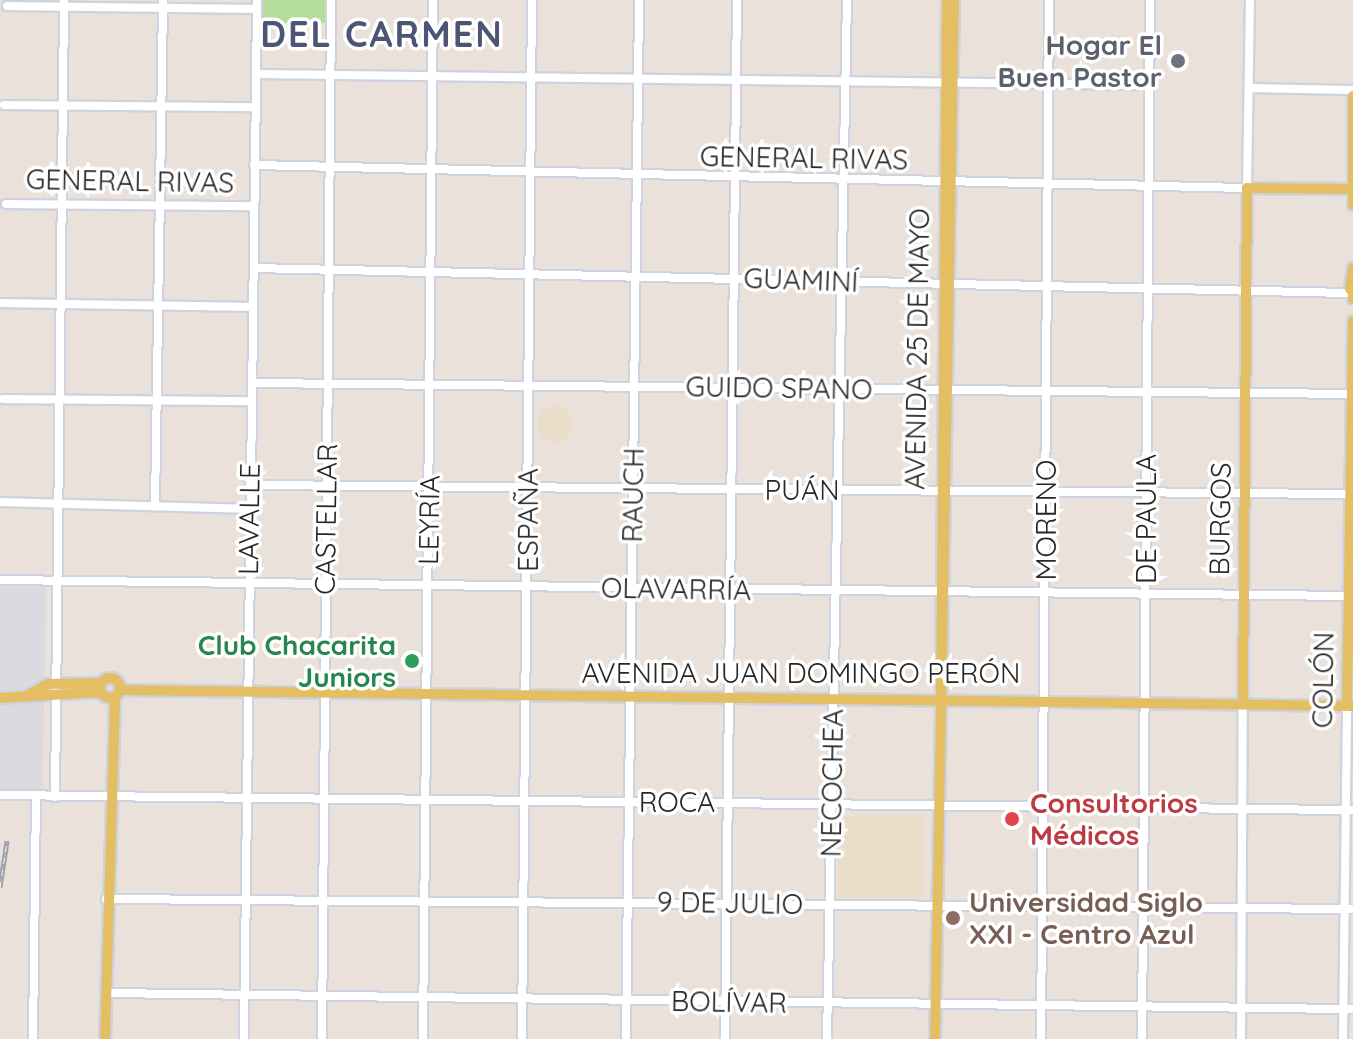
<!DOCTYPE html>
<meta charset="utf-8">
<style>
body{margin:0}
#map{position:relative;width:1353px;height:1039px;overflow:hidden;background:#e9e1da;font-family:Quicksand,sans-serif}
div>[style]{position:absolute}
.industrial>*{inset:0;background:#dcdae1;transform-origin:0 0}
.education>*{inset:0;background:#eaddca;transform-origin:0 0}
.round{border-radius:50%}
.green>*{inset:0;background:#b4dc9a;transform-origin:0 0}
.roads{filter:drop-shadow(2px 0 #cfd3df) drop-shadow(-2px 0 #cfd3df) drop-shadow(0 2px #cfd3df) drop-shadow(0 -2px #cfd3df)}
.minor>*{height:8px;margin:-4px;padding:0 4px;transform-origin:4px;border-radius:4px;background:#fff}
.major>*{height:10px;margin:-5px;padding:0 5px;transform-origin:5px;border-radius:5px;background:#e4be63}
.major>.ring{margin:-5px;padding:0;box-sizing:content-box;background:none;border:10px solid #e4be63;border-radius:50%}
.rail>*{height:5px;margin-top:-2.5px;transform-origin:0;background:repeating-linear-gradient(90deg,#fff 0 6px,#9da1b0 0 12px);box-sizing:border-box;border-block:2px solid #9da1b0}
.dots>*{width:22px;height:22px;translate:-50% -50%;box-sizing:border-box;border:4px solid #fff;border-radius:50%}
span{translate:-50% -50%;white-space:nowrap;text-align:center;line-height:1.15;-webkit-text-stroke:7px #fff;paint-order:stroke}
.worship-label{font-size:28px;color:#5b616d;font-weight:700}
.right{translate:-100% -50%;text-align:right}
.street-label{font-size:28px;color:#272727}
.leisure-label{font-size:28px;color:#27864d;font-weight:700}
.health-label{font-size:28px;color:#be3a42;font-weight:700}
.left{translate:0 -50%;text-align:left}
.education-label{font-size:28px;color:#785e54;font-weight:700}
.district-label{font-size:36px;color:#4c5574;font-weight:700;letter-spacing:2px}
</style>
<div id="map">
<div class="industrial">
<div style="left:46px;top:587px;width:208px;height:46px;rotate:91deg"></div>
</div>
<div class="education">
<div class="round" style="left:537px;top:406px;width:36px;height:36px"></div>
<div style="left:838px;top:815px;width:87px;height:83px"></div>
</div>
<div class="green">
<div style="left:261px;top:0;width:68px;height:23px"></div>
</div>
<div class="roads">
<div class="minor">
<div style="left:7px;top:6px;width:250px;rotate:0.7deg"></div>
<div style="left:257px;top:74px;width:892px;rotate:0.71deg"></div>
<div style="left:1249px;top:88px;width:104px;rotate:1.1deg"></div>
<div style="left:4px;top:105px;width:251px;rotate:0.5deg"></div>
<div style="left:254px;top:165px;width:993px;rotate:1.33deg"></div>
<div style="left:1247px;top:188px;width:188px;rotate:-89.1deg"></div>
<div style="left:6px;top:204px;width:247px;rotate:0.5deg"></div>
<div style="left:254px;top:268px;width:1094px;rotate:1.31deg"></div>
<div style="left:0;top:303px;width:253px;rotate:0.9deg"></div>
<div style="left:252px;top:383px;width:1101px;rotate:0.57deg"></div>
<div style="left:3px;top:399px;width:248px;rotate:0.5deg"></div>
<div style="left:250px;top:485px;width:1103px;rotate:0.47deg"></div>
<div style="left:0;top:502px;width:250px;rotate:1.6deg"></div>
<div style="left:155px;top:506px;width:506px;rotate:-89.09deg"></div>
<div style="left:0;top:580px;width:1352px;rotate:0.68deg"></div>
<div style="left:0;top:795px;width:1353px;rotate:0.64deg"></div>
<div style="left:55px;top:797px;width:797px;rotate:-89.35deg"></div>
<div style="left:106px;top:899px;width:1247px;rotate:0.46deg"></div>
<div style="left:106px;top:993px;width:1247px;rotate:0.74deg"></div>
<div style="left:33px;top:1039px;width:242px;rotate:-89.3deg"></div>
<div style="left:244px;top:1039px;width:1039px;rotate:-89.28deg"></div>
<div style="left:322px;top:1039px;width:1039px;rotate:-89.5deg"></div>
<div style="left:423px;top:1039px;width:1039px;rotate:-89.45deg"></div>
<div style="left:522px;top:1039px;width:1039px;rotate:-89.45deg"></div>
<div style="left:626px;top:1039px;width:1039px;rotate:-89.28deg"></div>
<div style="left:725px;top:1039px;width:1039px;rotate:-89.34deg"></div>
<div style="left:827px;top:1039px;width:1039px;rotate:-88.9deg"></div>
<div style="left:1041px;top:1039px;width:1039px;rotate:-89.56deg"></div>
<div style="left:1142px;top:1039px;width:1039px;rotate:-89.56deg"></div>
<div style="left:1241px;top:1039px;width:335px;rotate:-89.7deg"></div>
<div style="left:1343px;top:1039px;width:333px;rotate:-89.3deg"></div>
</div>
<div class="major">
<div style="left:1353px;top:96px;width:109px;rotate:90deg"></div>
<div style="left:1353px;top:287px;width:12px;rotate:90deg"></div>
<div style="left:1350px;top:289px;width:21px;rotate:-82deg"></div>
<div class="ring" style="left:100px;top:678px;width:10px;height:10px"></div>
<div style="left:119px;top:690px;width:1234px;rotate:0.74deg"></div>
<div style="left:28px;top:695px;width:23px;rotate:-29deg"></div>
<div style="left:48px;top:684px;width:53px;rotate:-1.1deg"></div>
<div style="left:0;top:698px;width:101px;rotate:-3.4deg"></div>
<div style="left:941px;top:699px;width:699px;rotate:-89.51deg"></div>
<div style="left:1243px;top:704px;width:516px;rotate:-89.56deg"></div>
<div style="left:1247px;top:188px;width:105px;rotate:0.5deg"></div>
<div style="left:1347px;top:706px;width:385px;rotate:-89.1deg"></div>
<div style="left:105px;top:1039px;width:343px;rotate:-88.3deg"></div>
<div style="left:935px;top:1039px;width:1039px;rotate:-88.95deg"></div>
</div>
</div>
<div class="rail">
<div style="left:0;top:887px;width:47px;rotate:-81.3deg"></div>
</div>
<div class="dots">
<div style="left:1178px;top:61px;background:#6b7280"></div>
<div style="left:412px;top:661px;background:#2e9e5b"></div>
<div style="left:1012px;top:819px;background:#e0444e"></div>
<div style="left:953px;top:918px;background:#8d6e63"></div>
</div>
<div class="worship-label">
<span class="right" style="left:1162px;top:61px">Hogar El<br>Buen Pastor</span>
</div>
<div class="street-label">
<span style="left:804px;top:158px;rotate:1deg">GENERAL RIVAS</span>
<span style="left:130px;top:181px;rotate:1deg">GENERAL RIVAS</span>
<span style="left:801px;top:280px;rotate:2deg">GUAMINÍ</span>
<span style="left:917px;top:349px;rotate:-89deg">AVENIDA 25 DE MAYO</span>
<span style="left:779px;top:388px;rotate:1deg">GUIDO SPANO</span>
<span style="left:802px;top:490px">PUÁN</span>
<span style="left:633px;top:495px;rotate:-89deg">RAUCH</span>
<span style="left:249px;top:519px;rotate:-89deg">LAVALLE</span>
<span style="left:326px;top:519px;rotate:-89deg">CASTELLAR</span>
<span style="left:1146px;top:519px;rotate:-90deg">DE PAULA</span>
<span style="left:1220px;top:519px;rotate:-89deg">BURGOS</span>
<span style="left:429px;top:520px;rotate:-89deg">LEYRÍA</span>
<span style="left:528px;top:520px;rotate:-90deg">ESPAÑA</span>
<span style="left:1046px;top:520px;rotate:-90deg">MORENO</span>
<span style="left:676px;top:589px;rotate:1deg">OLAVARRÍA</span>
<span style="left:801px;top:673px">AVENIDA JUAN DOMINGO PERÓN</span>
<span style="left:1323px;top:680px;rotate:-89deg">COLÓN</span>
<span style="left:832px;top:783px;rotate:-89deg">NECOCHEA</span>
<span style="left:677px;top:802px">ROCA</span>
<span style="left:730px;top:903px;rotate:1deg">9 DE JULIO</span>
<span style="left:729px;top:1002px;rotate:1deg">BOLÍVAR</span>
</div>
<div class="leisure-label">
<span class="right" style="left:396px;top:661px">Club Chacarita<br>Juniors</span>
</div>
<div class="health-label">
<span class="left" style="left:1030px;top:819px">Consultorios<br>Médicos</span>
</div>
<div class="education-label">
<span class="left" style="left:969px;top:918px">Universidad Siglo<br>XXI - Centro Azul</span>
</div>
<div class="district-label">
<span style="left:382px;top:34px">DEL CARMEN</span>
</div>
</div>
